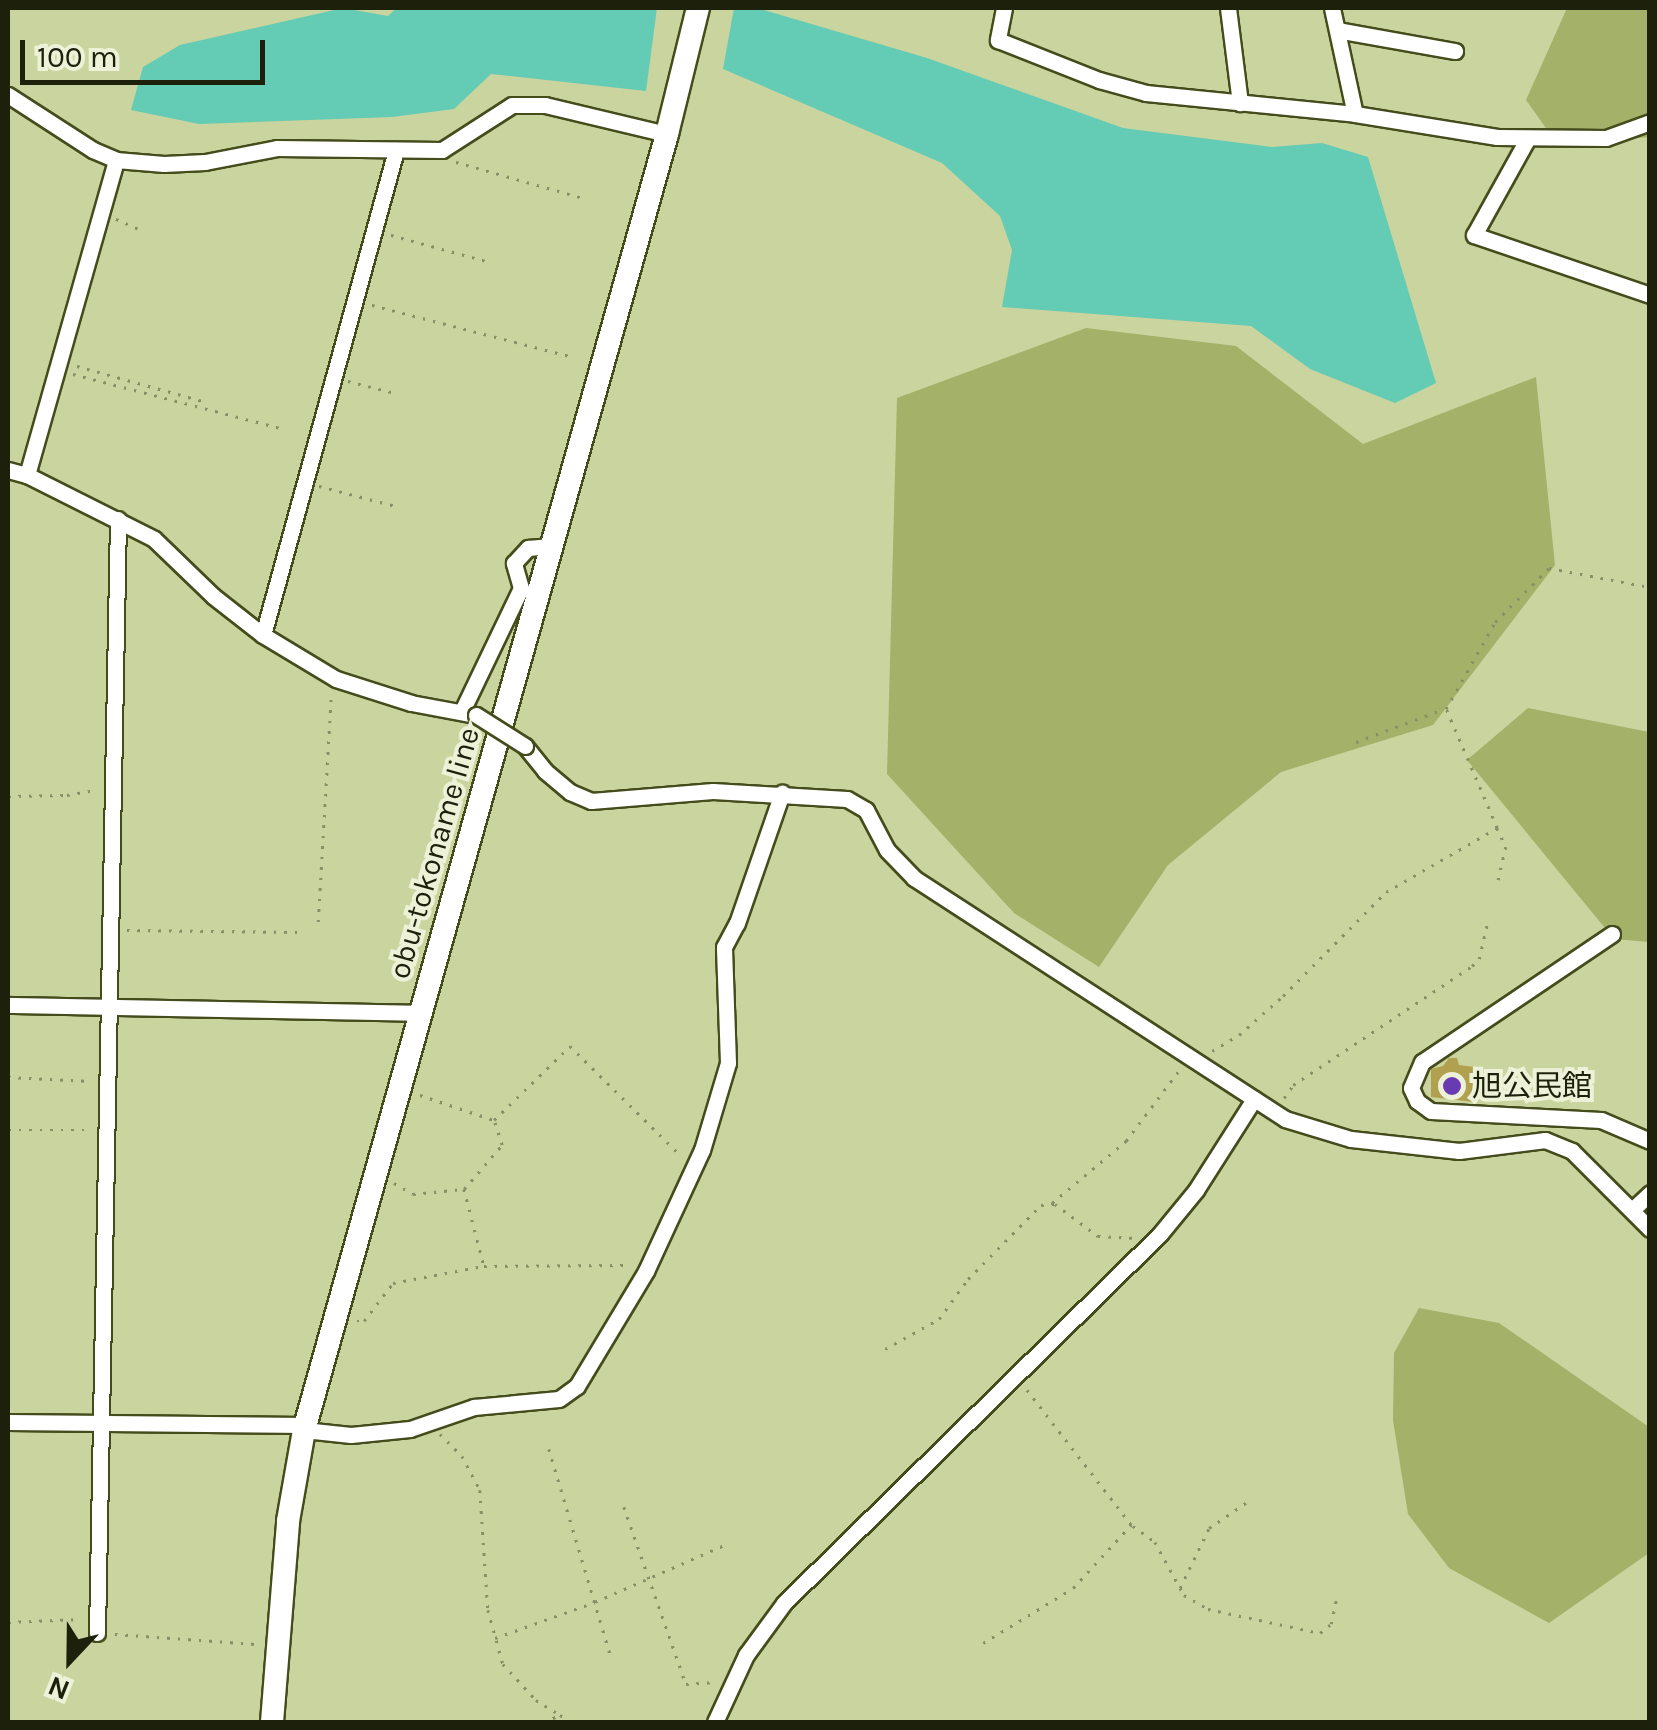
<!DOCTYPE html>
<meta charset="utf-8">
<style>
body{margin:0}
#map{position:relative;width:1657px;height:1730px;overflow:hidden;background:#c9d49f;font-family:Karla,"Noto Sans JP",sans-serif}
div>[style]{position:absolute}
.green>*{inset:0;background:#a4b168}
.water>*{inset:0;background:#64cbb4}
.building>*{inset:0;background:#b2a051}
.path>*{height:2.5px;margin-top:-1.25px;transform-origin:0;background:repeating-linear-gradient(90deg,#878f67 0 2.5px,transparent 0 10.5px)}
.roads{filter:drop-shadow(2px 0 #454c1c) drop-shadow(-2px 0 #454c1c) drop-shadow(0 2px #454c1c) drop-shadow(0 -2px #454c1c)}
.street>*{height:15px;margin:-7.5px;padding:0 7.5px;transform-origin:7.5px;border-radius:7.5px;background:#fff}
.secondary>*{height:22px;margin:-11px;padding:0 11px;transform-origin:11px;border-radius:11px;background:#fff}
.bridges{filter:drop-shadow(2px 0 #454c1c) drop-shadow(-2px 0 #454c1c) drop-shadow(0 2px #454c1c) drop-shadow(0 -2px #454c1c)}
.street-bridge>*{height:15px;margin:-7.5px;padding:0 7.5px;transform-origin:7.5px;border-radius:7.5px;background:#fff}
.dots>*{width:28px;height:28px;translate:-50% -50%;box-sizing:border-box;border:5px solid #ecf1d7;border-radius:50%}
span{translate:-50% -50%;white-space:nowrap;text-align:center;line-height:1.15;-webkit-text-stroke:8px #ecf1d7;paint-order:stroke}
.street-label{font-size:30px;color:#1d210c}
.poi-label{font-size:30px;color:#1d210c}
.left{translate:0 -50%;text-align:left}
.frame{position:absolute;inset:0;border:10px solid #1d210c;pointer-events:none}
.north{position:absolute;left:20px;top:1610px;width:100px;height:100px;-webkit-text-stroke:8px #ecf1d7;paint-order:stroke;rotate:202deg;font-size:28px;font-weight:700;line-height:40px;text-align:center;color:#1d210c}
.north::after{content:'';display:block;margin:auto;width:35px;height:45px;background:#1d210c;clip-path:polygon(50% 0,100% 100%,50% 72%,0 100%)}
.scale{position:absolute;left:20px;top:40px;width:245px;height:45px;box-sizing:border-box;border:5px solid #1d210c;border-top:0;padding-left:12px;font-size:30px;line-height:35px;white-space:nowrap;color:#1d210c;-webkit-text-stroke:8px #ecf1d7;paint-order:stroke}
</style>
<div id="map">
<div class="green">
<div style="clip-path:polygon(1567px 8px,1649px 8px,1649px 137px,1558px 145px,1526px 100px)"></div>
<div style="clip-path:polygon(1086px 328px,1236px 346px,1363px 444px,1536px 377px,1555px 565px,1433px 725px,1281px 772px,1168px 865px,1099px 967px,1014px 913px,887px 774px,897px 398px)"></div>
<div style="clip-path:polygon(1528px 708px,1649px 732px,1649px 942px,1614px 939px,1467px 760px)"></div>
<div style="clip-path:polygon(1419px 1308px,1499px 1323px,1649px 1427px,1649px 1553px,1549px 1623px,1449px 1568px,1408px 1514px,1393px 1420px,1394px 1353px)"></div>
</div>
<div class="water">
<div style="clip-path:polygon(343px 8px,388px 16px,397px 8px,657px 8px,646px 91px,491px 74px,454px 109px,392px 117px,199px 124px,131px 110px,143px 67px,180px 45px)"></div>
<div style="clip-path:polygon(734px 8px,757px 8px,927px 58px,1123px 128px,1272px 147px,1322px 143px,1368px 157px,1436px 383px,1395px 403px,1310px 369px,1251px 326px,1002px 307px,1012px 250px,1000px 216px,942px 163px,723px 69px)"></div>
</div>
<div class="building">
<div style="clip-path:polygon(1449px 1058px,1457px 1058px,1459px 1065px,1474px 1067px,1474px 1102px,1431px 1097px,1431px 1069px,1443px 1066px)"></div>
</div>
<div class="path">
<div style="left:456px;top:162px;width:129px;rotate:15.8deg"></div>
<div style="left:116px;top:219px;width:24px;rotate:24deg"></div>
<div style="left:391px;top:235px;width:103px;rotate:15.3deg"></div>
<div style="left:372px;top:305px;width:203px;rotate:14.5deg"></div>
<div style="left:77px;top:366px;width:134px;rotate:15.6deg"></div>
<div style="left:73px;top:374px;width:218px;rotate:14.6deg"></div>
<div style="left:348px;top:381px;width:49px;rotate:14.3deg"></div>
<div style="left:319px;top:486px;width:79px;rotate:14.7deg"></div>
<div style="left:1356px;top:742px;width:94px;rotate:-20.6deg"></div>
<div style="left:8px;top:796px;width:59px;rotate:-1deg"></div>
<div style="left:67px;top:795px;width:28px;rotate:-10deg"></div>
<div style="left:1497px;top:828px;width:21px;rotate:65deg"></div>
<div style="left:1506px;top:847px;width:37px;rotate:103deg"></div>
<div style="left:318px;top:922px;width:228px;rotate:-86.7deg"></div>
<div style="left:127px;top:930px;width:173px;rotate:0.7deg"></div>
<div style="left:1212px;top:1051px;width:31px;rotate:-31deg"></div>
<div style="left:1239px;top:1035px;width:59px;rotate:-41.6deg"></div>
<div style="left:1283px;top:996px;width:146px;rotate:-45.3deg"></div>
<div style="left:1386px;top:892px;width:128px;rotate:-30deg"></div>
<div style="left:1497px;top:828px;width:129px;rotate:-113.2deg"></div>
<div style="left:1446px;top:709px;width:100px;rotate:-60.6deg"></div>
<div style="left:1495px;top:622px;width:76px;rotate:-45deg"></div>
<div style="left:1549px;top:568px;width:103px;rotate:10.7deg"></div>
<div style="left:8px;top:1077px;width:83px;rotate:2.8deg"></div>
<div style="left:420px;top:1095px;width:78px;rotate:18.7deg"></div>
<div style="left:494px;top:1120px;width:106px;rotate:-44.2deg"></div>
<div style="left:570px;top:1046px;width:156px;rotate:44.7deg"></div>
<div style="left:1284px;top:1098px;width:16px;rotate:-55deg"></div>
<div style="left:1293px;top:1085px;width:215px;rotate:-33.6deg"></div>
<div style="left:1472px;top:966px;width:10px;rotate:-45deg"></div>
<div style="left:1479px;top:959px;width:36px;rotate:-77deg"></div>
<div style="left:8px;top:1130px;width:83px"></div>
<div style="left:394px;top:1183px;width:22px;rotate:30deg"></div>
<div style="left:413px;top:1194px;width:51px;rotate:-5.6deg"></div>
<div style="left:464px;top:1189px;width:58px;rotate:-49.2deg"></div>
<div style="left:502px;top:1145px;width:25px;rotate:-108deg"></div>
<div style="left:464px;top:1189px;width:80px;rotate:75.4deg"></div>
<div style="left:484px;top:1266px;width:144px;rotate:-0.4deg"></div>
<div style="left:1052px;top:1203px;width:97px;rotate:-40deg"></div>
<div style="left:1126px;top:1141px;width:90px;rotate:-53.1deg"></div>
<div style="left:357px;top:1321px;width:7px"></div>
<div style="left:364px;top:1321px;width:48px;rotate:-52.7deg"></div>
<div style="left:393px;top:1283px;width:92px;rotate:-10.7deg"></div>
<div style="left:885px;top:1349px;width:62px;rotate:-29.1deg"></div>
<div style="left:939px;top:1319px;width:49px;rotate:-54.1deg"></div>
<div style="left:968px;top:1279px;width:104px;rotate:-45.4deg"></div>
<div style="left:1041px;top:1205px;width:14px;rotate:-4deg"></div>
<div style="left:1055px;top:1204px;width:54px;rotate:36.7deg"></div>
<div style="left:1098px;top:1236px;width:34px;rotate:3deg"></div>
<div style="left:440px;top:1434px;width:31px;rotate:45deg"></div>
<div style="left:462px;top:1456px;width:38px;rotate:62deg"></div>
<div style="left:480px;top:1490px;width:120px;rotate:86.2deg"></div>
<div style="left:488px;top:1610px;width:56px;rotate:74.5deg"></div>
<div style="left:503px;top:1664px;width:49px;rotate:47.5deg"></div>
<div style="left:536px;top:1700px;width:28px;rotate:32deg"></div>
<div style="left:549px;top:1449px;width:217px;rotate:73.4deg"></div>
<div style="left:624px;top:1507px;width:188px;rotate:70.7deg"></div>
<div style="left:686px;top:1684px;width:30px;rotate:-4deg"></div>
<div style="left:1133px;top:1526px;width:27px;rotate:36deg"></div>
<div style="left:1155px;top:1542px;width:60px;rotate:61.3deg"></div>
<div style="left:1184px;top:1595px;width:28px;rotate:30deg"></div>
<div style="left:1208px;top:1609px;width:115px;rotate:12.1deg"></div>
<div style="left:1320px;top:1633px;width:14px;rotate:-39deg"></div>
<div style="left:1331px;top:1624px;width:24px;rotate:-78deg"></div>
<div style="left:1180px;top:1588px;width:67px;rotate:-64.2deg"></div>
<div style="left:1209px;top:1528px;width:46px;rotate:-34.4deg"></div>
<div style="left:8px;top:1622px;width:73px;rotate:-2.4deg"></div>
<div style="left:115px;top:1634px;width:141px;rotate:4.1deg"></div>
<div style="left:495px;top:1638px;width:106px;rotate:-19.8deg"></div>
<div style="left:595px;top:1602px;width:141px;rotate:-23.8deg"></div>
<div style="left:983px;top:1643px;width:105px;rotate:-31.4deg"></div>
<div style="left:1073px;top:1588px;width:86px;rotate:-47.4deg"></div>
<div style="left:1131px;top:1525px;width:173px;rotate:-127.7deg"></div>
<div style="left:543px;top:1722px;width:18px;rotate:-22deg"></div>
<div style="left:560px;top:1715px;width:14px;rotate:30deg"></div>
</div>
<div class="roads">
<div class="street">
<div style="left:1004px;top:8px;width:33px;rotate:101deg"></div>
<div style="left:998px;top:40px;width:109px;rotate:21.6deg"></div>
<div style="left:1099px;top:80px;width:49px;rotate:15.5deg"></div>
<div style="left:1146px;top:93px;width:210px;rotate:5.7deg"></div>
<div style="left:1355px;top:114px;width:144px;rotate:9.2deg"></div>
<div style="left:1497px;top:137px;width:109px;rotate:0.5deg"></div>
<div style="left:1606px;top:138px;width:47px;rotate:-20deg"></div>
<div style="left:1228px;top:8px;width:96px;rotate:82.8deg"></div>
<div style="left:1332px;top:8px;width:108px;rotate:77.8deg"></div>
<div style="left:1337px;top:30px;width:120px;rotate:10.1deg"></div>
<div style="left:8px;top:95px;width:101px;rotate:32.9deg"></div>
<div style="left:93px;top:150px;width:25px;rotate:23deg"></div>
<div style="left:116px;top:160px;width:48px;rotate:4.8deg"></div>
<div style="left:164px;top:164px;width:41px;rotate:-2.8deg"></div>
<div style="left:205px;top:162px;width:73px;rotate:-11deg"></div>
<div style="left:277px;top:148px;width:165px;rotate:0.7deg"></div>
<div style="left:442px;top:150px;width:83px;rotate:-32.7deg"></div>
<div style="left:512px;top:105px;width:33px"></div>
<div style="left:545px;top:105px;width:125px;rotate:13.4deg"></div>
<div style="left:1528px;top:138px;width:111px;rotate:119.1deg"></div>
<div style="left:1474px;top:235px;width:186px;rotate:18.8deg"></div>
<div style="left:8px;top:470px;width:20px;rotate:15deg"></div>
<div style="left:27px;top:475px;width:142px;rotate:26.7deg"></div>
<div style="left:154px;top:539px;width:82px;rotate:44deg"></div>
<div style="left:213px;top:596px;width:63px;rotate:38deg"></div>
<div style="left:263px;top:635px;width:85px;rotate:31.1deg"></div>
<div style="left:336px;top:679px;width:79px;rotate:17.7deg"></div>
<div style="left:411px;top:703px;width:66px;rotate:10.5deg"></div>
<div style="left:27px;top:475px;width:327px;rotate:-74.2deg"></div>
<div style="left:263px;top:635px;width:503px;rotate:-74.66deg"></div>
<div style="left:463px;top:709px;width:134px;rotate:-64.4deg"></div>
<div style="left:521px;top:588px;width:26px;rotate:-106deg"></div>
<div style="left:514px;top:563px;width:21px;rotate:-47deg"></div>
<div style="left:528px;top:548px;width:23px;rotate:-5deg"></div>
<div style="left:525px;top:746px;width:32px;rotate:51deg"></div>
<div style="left:545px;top:771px;width:33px;rotate:40deg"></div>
<div style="left:570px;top:792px;width:23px;rotate:23deg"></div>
<div style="left:591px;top:801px;width:122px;rotate:-4.7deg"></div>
<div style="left:713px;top:791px;width:134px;rotate:3.4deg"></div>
<div style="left:847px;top:799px;width:22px;rotate:30deg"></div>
<div style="left:866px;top:810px;width:45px;rotate:62.3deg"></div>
<div style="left:887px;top:850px;width:39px;rotate:46deg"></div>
<div style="left:914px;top:878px;width:442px;rotate:33deg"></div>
<div style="left:1285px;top:1119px;width:69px;rotate:16.9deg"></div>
<div style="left:1351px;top:1139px;width:109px;rotate:6.3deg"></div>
<div style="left:1459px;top:1151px;width:87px;rotate:-7.3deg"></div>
<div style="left:1545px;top:1140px;width:29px;rotate:22deg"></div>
<div style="left:1572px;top:1151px;width:110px;rotate:45deg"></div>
<div style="left:1612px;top:934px;width:229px;rotate:146deg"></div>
<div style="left:1422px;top:1062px;width:28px;rotate:113deg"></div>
<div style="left:1411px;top:1088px;width:14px;rotate:65deg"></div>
<div style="left:1417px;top:1101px;width:17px;rotate:36deg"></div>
<div style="left:1431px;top:1111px;width:170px;rotate:3deg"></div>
<div style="left:1601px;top:1120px;width:53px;rotate:23.2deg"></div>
<div style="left:8px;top:1005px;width:412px;rotate:1.1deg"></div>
<div style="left:1632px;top:1210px;width:25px;rotate:-43deg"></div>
<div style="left:8px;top:1422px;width:297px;rotate:0.6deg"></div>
<div style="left:304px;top:1430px;width:47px;rotate:6.1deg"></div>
<div style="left:351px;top:1435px;width:59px;rotate:-5.8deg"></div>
<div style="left:410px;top:1429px;width:68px;rotate:-19deg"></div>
<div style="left:474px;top:1407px;width:85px;rotate:-5.4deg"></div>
<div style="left:559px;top:1399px;width:22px;rotate:-36deg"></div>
<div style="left:577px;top:1386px;width:134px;rotate:-59deg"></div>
<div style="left:646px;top:1271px;width:133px;rotate:-65.2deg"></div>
<div style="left:702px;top:1150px;width:91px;rotate:-73.4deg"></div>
<div style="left:728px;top:1063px;width:116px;rotate:-92deg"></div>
<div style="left:724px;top:947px;width:27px;rotate:-62deg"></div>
<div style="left:737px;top:923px;width:138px;rotate:-70.9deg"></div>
<div style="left:97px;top:1633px;width:1114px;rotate:-88.92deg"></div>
<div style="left:715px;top:1722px;width:74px;rotate:-65.2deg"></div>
<div style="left:746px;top:1655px;width:64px;rotate:-53.8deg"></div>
<div style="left:784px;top:1603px;width:527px;rotate:-44.46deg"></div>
<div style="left:1160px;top:1234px;width:57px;rotate:-50.7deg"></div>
<div style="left:1196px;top:1190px;width:108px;rotate:-57.5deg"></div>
</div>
<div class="secondary">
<div style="left:272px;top:1722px;width:202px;rotate:-85.4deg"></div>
<div style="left:288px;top:1521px;width:92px;rotate:-80deg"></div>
<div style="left:304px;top:1430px;width:1346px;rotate:-74.35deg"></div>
<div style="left:667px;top:134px;width:130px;rotate:-76.2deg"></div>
</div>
</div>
<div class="bridges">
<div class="street-bridge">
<div style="left:476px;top:715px;width:58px;rotate:32.3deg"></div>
</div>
</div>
<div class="dots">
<div style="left:1452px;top:1086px;background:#6a3ab2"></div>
</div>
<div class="street-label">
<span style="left:434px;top:853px;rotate:-74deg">obu-tokoname line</span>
</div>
<div class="poi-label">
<span class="left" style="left:1472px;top:1086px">旭公民館</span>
</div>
<div class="frame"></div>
<div class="north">N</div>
<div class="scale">100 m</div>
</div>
